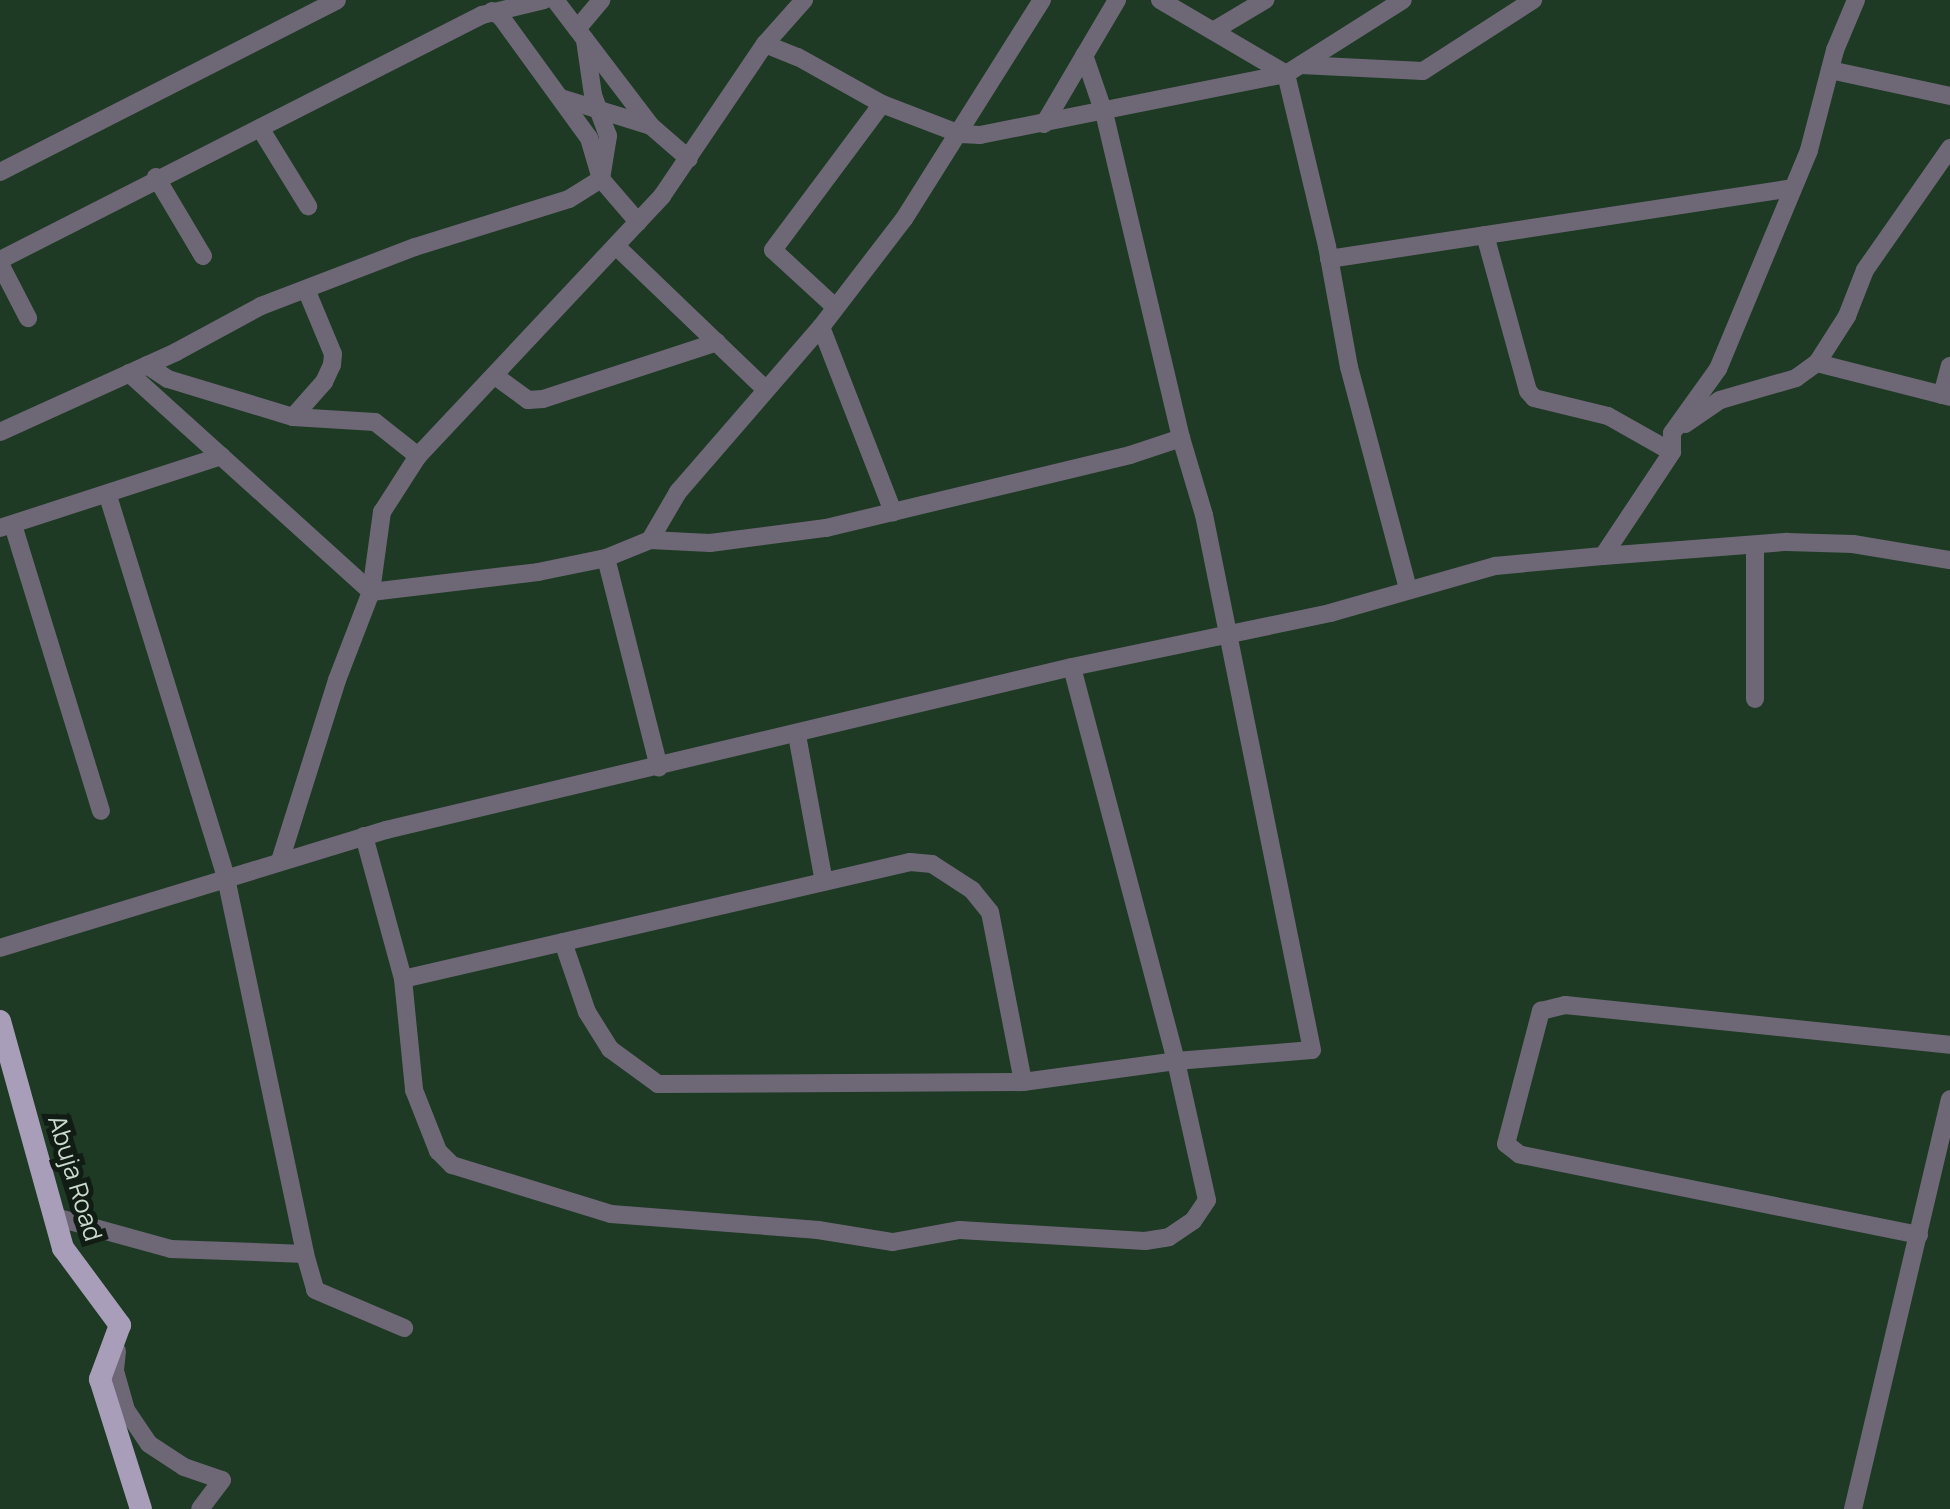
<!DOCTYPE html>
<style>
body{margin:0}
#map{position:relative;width:1950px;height:1509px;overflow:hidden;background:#1e3924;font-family:Manrope,sans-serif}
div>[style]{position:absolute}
.minor>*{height:18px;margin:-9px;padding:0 9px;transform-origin:9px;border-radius:9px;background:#6e6876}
.major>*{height:22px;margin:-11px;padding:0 11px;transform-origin:11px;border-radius:11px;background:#a99eba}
span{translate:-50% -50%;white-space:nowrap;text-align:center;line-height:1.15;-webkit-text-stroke:10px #111d14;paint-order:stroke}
.street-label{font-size:25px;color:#cadacc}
</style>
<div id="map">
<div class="minor">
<div style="left:555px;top:0;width:158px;rotate:52.7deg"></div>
<div style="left:651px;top:126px;width:50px;rotate:41deg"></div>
<div style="left:1160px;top:0;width:146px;rotate:30.4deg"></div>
<div style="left:1286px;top:74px;width:177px;rotate:76.6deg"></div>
<div style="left:1327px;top:246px;width:123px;rotate:79.7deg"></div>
<div style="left:1349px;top:367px;width:229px;rotate:75.1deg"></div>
<div style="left:492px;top:11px;width:11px;rotate:34deg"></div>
<div style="left:501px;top:17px;width:150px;rotate:54deg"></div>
<div style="left:589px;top:138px;width:43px;rotate:73.7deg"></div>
<div style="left:601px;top:179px;width:57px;rotate:49.3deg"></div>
<div style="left:577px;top:29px;width:38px;rotate:-50deg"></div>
<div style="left:1213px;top:31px;width:61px;rotate:-30.8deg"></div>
<div style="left:765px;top:44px;width:35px;rotate:22deg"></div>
<div style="left:798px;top:57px;width:96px;rotate:29.2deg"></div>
<div style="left:882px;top:104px;width:84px;rotate:21deg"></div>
<div style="left:960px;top:134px;width:20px;rotate:3deg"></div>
<div style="left:980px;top:135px;width:312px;rotate:-11.3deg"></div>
<div style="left:1286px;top:74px;width:138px;rotate:-32.3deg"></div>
<div style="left:1301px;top:65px;width:122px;rotate:2.8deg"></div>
<div style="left:1423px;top:71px;width:131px;rotate:-32.8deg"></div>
<div style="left:1830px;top:70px;width:123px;rotate:12.2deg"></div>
<div style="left:561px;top:98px;width:94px;rotate:17.3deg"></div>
<div style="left:1044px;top:124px;width:144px;rotate:-59.5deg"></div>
<div style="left:260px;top:128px;width:92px;rotate:58.4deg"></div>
<div style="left:0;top:172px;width:378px;rotate:-27deg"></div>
<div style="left:156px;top:177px;width:92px;rotate:59.3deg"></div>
<div style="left:1485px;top:235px;width:162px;rotate:74.6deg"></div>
<div style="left:1528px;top:391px;width:9px;rotate:49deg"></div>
<div style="left:1534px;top:398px;width:76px;rotate:13.7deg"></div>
<div style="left:1608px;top:416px;width:73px;rotate:29.4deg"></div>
<div style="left:616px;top:246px;width:207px;rotate:43.8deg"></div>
<div style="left:1329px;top:259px;width:468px;rotate:-8.7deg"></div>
<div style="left:0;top:260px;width:541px;rotate:-26.94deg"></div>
<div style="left:482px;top:15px;width:64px;rotate:-13.6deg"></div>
<div style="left:0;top:264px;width:61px;rotate:62.6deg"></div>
<div style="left:835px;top:307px;width:84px;rotate:-137.4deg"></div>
<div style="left:773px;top:250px;width:182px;rotate:-53.3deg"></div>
<div style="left:821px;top:327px;width:199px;rotate:68.7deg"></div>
<div style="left:1817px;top:363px;width:137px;rotate:14.3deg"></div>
<div style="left:147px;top:365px;width:25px;rotate:34deg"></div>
<div style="left:168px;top:379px;width:131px;rotate:16.9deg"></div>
<div style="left:293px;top:417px;width:82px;rotate:3.5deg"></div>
<div style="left:375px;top:422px;width:55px;rotate:38.3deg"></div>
<div style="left:129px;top:373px;width:326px;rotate:42.1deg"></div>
<div style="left:371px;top:592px;width:168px;rotate:-6.8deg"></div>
<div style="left:538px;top:572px;width:69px;rotate:-11.6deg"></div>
<div style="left:606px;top:558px;width:48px;rotate:-22.2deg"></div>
<div style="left:650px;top:540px;width:60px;rotate:2.9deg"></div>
<div style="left:710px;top:543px;width:117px;rotate:-7.4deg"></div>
<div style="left:826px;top:528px;width:313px;rotate:-13.5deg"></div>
<div style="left:1130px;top:455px;width:54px;rotate:-18.4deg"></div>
<div style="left:495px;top:376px;width:41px;rotate:36deg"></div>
<div style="left:528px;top:400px;width:15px;rotate:-4deg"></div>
<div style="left:543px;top:399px;width:183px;rotate:-18.1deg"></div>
<div style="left:1942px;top:395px;width:30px;rotate:-75deg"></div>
<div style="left:293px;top:417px;width:47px;rotate:-48.5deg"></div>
<div style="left:324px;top:382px;width:19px;rotate:-65deg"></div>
<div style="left:332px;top:365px;width:11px;rotate:-85deg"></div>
<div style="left:333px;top:354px;width:70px;rotate:-112.6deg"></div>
<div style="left:1685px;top:424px;width:42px;rotate:-34.4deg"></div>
<div style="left:1720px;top:400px;width:79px;rotate:-16.1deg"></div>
<div style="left:1796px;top:378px;width:26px;rotate:-36deg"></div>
<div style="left:1817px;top:363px;width:56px;rotate:-57.4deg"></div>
<div style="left:1847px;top:316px;width:49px;rotate:-68.6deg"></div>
<div style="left:1865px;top:270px;width:149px;rotate:-55.1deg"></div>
<div style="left:0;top:432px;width:193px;rotate:-24.4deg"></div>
<div style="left:176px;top:352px;width:97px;rotate:-28.4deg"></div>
<div style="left:261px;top:306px;width:165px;rotate:-21deg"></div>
<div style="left:415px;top:247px;width:161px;rotate:-17.3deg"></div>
<div style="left:569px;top:199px;width:38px;rotate:-32deg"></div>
<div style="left:601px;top:179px;width:44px;rotate:-80.8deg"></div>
<div style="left:608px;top:136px;width:44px;rotate:-110.1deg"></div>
<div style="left:593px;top:95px;width:56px;rotate:-98.3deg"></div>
<div style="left:108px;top:496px;width:400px;rotate:72.8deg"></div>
<div style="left:226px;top:878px;width:384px;rotate:78.1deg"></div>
<div style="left:13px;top:525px;width:299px;rotate:72.9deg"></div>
<div style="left:0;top:528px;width:233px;rotate:-18deg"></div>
<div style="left:650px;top:540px;width:56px;rotate:-59.7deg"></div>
<div style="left:678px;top:492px;width:218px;rotate:-49.1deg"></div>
<div style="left:821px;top:327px;width:136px;rotate:-52.5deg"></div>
<div style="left:904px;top:219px;width:259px;rotate:-57.8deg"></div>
<div style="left:1755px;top:546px;width:153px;rotate:90deg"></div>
<div style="left:1603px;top:556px;width:185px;rotate:-4.4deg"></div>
<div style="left:1787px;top:542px;width:66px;rotate:1.7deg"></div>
<div style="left:1853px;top:544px;width:98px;rotate:9.4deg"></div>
<div style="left:606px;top:558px;width:216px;rotate:75.8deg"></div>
<div style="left:797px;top:735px;width:149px;rotate:79.6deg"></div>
<div style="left:364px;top:836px;width:148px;rotate:74.7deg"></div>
<div style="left:403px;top:979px;width:112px;rotate:84.3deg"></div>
<div style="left:414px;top:1090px;width:66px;rotate:68.5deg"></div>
<div style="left:438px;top:1151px;width:20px;rotate:45deg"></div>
<div style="left:452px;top:1165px;width:166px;rotate:17.1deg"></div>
<div style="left:611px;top:1214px;width:208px;rotate:4.4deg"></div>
<div style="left:818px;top:1230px;width:76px;rotate:9.1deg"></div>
<div style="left:893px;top:1242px;width:68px;rotate:-10.2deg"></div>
<div style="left:960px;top:1230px;width:185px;rotate:3.4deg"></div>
<div style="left:1145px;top:1241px;width:24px;rotate:-9deg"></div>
<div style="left:1169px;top:1237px;width:29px;rotate:-34deg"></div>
<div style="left:1193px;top:1221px;width:25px;rotate:-56deg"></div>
<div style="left:1207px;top:1200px;width:142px;rotate:-102.6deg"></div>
<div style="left:1176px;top:1061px;width:407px;rotate:-104.8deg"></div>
<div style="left:280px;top:861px;width:190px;rotate:-72.5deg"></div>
<div style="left:337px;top:680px;width:94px;rotate:-68.9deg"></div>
<div style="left:371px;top:592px;width:81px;rotate:-82.2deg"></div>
<div style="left:382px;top:512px;width:67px;rotate:-57.3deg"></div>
<div style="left:418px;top:456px;width:357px;rotate:-46.8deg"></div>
<div style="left:662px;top:196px;width:184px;rotate:-55.9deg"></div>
<div style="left:765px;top:44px;width:59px;rotate:-48.4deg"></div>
<div style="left:563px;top:942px;width:74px;rotate:71.1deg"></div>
<div style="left:587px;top:1012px;width:44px;rotate:58.1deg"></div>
<div style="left:610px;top:1049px;width:59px;rotate:36.1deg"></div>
<div style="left:658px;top:1084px;width:365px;rotate:-0.3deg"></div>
<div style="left:1023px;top:1082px;width:154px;rotate:-7.8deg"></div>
<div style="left:1176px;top:1061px;width:136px;rotate:-4.6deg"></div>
<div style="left:1312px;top:1050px;width:546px;rotate:-101.41deg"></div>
<div style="left:1204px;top:515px;width:80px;rotate:-106.6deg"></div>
<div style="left:1181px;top:438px;width:334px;rotate:-103.3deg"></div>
<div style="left:1104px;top:113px;width:61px;rotate:-109deg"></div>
<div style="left:0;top:948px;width:404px;rotate:-17deg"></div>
<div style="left:386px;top:830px;width:705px;rotate:-13.37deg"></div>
<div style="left:1072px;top:667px;width:264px;rotate:-11.8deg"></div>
<div style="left:1330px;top:613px;width:172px;rotate:-15.9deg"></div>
<div style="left:1495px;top:566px;width:108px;rotate:-5.3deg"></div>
<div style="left:1603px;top:556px;width:125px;rotate:-56.4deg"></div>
<div style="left:1672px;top:452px;width:19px;rotate:-90deg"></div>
<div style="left:1672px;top:433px;width:79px;rotate:-54.3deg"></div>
<div style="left:1718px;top:369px;width:237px;rotate:-67.4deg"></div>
<div style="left:1809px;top:150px;width:103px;rotate:-75.4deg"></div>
<div style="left:1835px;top:50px;width:54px;rotate:-67.2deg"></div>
<div style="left:403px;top:979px;width:520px;rotate:-12.99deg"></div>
<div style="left:910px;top:862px;width:22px;rotate:5deg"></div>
<div style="left:932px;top:864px;width:48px;rotate:33deg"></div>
<div style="left:972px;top:890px;width:28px;rotate:51deg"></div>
<div style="left:990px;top:912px;width:173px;rotate:79deg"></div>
<div style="left:55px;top:1217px;width:120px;rotate:15.4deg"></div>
<div style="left:171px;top:1249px;width:134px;rotate:2.1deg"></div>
<div style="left:305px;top:1254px;width:37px;rotate:74deg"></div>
<div style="left:315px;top:1290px;width:97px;rotate:23.1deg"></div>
<div style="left:1919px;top:1235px;width:408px;rotate:-168.6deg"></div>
<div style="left:1519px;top:1154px;width:16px;rotate:-142deg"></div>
<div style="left:1506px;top:1144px;width:138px;rotate:-75.3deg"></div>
<div style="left:1541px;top:1011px;width:25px;rotate:-14deg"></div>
<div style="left:1565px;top:1005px;width:387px;rotate:5.9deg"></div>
<div style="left:117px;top:1351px;width:20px;rotate:96deg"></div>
<div style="left:115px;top:1371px;width:41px;rotate:74.2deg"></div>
<div style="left:126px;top:1410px;width:41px;rotate:55.9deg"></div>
<div style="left:149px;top:1444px;width:42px;rotate:33.3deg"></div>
<div style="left:184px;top:1467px;width:40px;rotate:18.9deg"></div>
<div style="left:222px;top:1480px;width:36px;rotate:127deg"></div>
<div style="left:1853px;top:1509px;width:421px;rotate:-76.7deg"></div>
</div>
<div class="major">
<div style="left:0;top:1021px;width:236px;rotate:74.5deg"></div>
<div style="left:63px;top:1248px;width:96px;rotate:53.5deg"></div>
<div style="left:120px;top:1325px;width:58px;rotate:110.3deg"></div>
<div style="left:100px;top:1379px;width:136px;rotate:72.5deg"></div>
</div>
<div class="street-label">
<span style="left:75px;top:1178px;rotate:73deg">Abuja Road</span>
</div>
</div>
